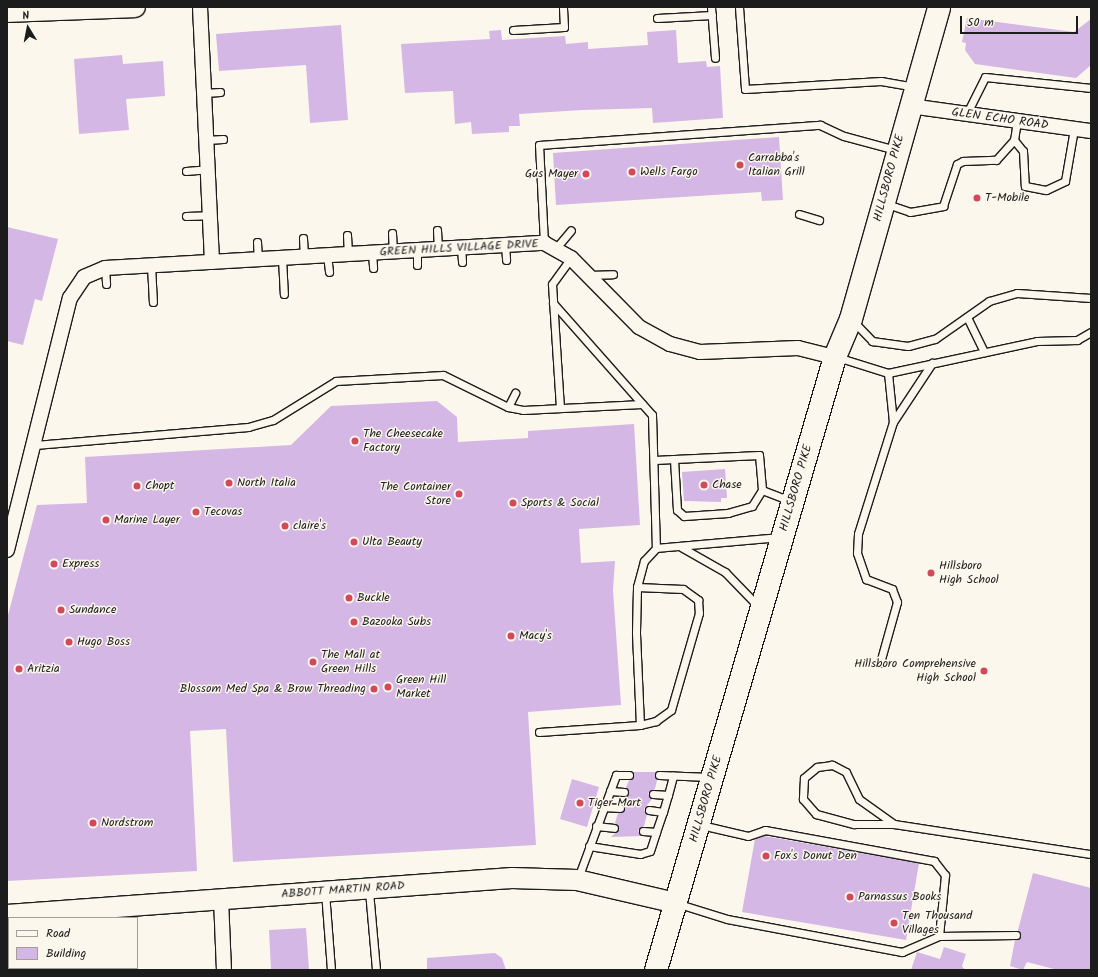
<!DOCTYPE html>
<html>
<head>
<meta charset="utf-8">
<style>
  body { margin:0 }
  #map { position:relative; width:1098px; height:977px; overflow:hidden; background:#fbf7ec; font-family:Kalam,sans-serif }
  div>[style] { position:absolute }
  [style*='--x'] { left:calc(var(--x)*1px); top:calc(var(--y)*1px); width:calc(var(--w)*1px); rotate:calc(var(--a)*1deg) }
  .building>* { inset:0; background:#d4b7e4 }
  .roads { filter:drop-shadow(1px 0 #1c1c1c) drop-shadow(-1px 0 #1c1c1c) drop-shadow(0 1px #1c1c1c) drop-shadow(0 -1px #1c1c1c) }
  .lane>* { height:7px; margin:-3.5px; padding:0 3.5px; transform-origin:3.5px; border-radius:3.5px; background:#fbf7ec }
  .street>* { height:14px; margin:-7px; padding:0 7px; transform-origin:7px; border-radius:7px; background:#fbf7ec }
  .secondary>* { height:20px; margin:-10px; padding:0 10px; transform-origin:10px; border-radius:10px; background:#fbf7ec }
  .primary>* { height:22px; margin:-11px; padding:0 11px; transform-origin:11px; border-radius:11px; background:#fbf7ec }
  .dots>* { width:11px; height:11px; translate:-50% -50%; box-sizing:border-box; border:2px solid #fbf7ec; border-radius:50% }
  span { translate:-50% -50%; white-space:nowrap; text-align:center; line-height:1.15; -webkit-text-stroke:3px #fbf7ec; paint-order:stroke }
  .street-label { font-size:12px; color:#1c1c1c }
  .poi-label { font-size:12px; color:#1c1c1c }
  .left { translate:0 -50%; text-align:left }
  .right { translate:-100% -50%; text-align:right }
  .frame { position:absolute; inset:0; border:8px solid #1c1c1c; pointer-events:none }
  .legend { position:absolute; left:8px; top:917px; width:130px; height:52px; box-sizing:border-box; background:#fbf7ec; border:1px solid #a29f99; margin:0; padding:5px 7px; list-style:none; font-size:12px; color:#1c1c1c }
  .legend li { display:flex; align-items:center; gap:8px; height:20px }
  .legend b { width:20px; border:1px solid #a29f99 }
  .north { position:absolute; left:8px; top:8px; width:40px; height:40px; -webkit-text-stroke:3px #fbf7ec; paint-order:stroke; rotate:350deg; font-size:11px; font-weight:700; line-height:16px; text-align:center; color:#1c1c1c }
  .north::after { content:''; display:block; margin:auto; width:14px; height:18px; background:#1c1c1c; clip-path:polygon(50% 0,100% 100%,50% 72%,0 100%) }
  .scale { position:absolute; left:960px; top:16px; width:118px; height:18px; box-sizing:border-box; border:2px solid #1c1c1c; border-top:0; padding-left:5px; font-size:12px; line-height:14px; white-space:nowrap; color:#1c1c1c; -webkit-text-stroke:3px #fbf7ec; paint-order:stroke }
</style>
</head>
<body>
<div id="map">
  <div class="building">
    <i style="clip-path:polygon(967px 18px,1074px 32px,1091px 19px,1091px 65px,1076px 78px,975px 64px,965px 50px,966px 43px,962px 42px)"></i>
    <i style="clip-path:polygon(341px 25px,348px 120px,310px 123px,306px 65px,219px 71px,216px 34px)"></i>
    <i style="clip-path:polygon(501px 30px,502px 40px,565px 36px,566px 44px,588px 42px,588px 49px,648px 45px,647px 32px,676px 30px,678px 63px,706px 61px,707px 67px,720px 66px,723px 118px,653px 123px,652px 108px,582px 110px,519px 114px,520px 126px,509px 126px,509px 132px,472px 134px,471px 122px,455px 124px,453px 91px,405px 93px,401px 44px,490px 39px,489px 31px)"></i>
    <i style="clip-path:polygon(122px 55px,123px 64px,163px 61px,165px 96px,126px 99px,129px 130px,79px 134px,74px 59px)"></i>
    <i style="clip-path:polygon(779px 137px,783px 200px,762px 201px,761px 192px,556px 205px,553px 153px)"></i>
    <i style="clip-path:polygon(7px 227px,58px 239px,42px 301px,35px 299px,23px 345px,7px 341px)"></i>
    <i style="clip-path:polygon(437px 401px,457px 417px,458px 442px,528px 438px,528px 431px,634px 424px,640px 525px,579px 529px,581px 563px,615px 561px,613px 590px,621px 705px,528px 712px,536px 845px,233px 862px,226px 729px,190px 731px,197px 871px,7px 881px,7px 619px,37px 505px,87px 503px,85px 457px,291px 445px,331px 406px)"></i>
    <i style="clip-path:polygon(725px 469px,727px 498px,721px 498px,721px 502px,684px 501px,682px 472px)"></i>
    <i style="clip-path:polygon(633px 772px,655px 772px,657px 780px,655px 789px,648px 793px,652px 799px,644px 809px,647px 815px,644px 826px,638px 830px,641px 836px,611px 837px,619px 829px,615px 823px,618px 813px,624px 810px,621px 803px,628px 794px,626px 787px)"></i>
    <i style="clip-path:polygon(572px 779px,599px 787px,587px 827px,560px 819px)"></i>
    <i style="clip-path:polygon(764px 836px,919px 863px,906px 940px,742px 912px,755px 839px)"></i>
    <i style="clip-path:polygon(1033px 873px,1091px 888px,1091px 970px,1058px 970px,1027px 962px,1023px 970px,1010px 966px,1015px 940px,1021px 937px,1018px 930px)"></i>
    <i style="clip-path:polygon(306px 928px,309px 970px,271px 970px,269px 930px)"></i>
    <i style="clip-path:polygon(944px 947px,966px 954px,962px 966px,965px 970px,911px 970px,917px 952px,940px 959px)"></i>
    <i style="clip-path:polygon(495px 953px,502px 958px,506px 970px,427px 970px,427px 958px)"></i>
  </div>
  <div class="roads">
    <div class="lane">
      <i style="--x:711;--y:7;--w:51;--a:85.5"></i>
      <i style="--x:739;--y:7;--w:82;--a:85.8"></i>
      <i style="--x:745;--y:89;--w:136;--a:-3.4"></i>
      <i style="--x:881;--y:81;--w:34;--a:10"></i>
      <i style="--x:657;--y:18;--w:55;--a:-3.1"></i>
      <i style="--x:513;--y:30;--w:51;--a:-3.4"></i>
      <i style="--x:564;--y:27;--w:20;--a:-93"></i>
      <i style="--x:204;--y:93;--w:16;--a:-4"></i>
      <i style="--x:966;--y:115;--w:42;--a:-63.4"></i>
      <i style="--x:985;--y:77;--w:107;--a:5.9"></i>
      <i style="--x:206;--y:140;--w:17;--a:-3"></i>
      <i style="--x:1014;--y:140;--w:14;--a:51"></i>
      <i style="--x:1023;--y:151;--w:35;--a:87"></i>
      <i style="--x:1025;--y:186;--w:21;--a:11"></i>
      <i style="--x:1046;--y:190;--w:21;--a:-25"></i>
      <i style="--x:1065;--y:181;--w:53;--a:-80.2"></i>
      <i style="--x:186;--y:171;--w:21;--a:-5"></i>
      <i style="--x:887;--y:204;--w:24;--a:19"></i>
      <i style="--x:910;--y:212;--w:34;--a:-10"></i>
      <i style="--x:943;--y:206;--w:44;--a:-71.6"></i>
      <i style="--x:957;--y:164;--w:7;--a:-27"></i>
      <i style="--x:963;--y:161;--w:33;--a:-2"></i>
      <i style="--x:996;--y:160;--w:27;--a:-48"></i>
      <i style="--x:1014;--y:140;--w:19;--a:-81"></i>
      <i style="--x:799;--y:214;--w:21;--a:17"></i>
      <i style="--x:186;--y:216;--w:24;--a:-2"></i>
      <i style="--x:437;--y:230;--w:18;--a:87"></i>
      <i style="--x:392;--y:233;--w:18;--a:87"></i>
      <i style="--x:347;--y:235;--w:19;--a:87"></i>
      <i style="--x:303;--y:238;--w:19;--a:87"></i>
      <i style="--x:257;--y:242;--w:17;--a:87"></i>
      <i style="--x:544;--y:243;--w:98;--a:-92.9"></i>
      <i style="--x:539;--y:145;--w:282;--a:-4.1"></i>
      <i style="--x:820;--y:125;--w:26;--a:25"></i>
      <i style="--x:844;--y:136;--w:54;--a:15.1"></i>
      <i style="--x:505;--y:244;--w:16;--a:86"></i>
      <i style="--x:461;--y:247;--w:15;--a:86"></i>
      <i style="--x:556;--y:248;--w:23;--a:-50"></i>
      <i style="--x:417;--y:249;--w:16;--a:90"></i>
      <i style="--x:372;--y:252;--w:16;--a:86"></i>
      <i style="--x:327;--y:255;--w:17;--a:83"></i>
      <i style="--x:282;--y:258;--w:36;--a:87"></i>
      <i style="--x:151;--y:265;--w:37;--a:87"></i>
      <i style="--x:105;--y:268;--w:16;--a:86"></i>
      <i style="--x:589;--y:275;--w:24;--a:-2"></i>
      <i style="--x:553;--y:303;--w:149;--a:48.5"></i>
      <i style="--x:652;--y:415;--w:133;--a:88.3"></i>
      <i style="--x:967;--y:317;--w:39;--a:64"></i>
      <i style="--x:853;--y:321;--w:28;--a:46"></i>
      <i style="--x:872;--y:341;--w:36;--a:8"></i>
      <i style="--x:908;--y:346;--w:28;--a:-15"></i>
      <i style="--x:935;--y:339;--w:66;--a:-35.1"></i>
      <i style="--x:989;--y:301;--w:29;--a:-16"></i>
      <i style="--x:1017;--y:293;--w:74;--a:3.9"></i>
      <i style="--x:837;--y:357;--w:53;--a:17.4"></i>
      <i style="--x:888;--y:373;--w:49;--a:84.2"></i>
      <i style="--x:893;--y:422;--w:117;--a:107.4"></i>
      <i style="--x:858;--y:534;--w:19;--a:93"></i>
      <i style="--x:857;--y:553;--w:28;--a:71"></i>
      <i style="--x:866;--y:579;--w:28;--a:21"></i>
      <i style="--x:892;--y:589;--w:14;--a:69"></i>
      <i style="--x:897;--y:602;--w:63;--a:105.6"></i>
      <i style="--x:888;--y:373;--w:152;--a:-12.1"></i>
      <i style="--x:1037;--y:341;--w:40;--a:-1.4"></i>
      <i style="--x:1077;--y:340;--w:16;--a:-30"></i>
      <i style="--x:508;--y:407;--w:15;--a:11"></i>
      <i style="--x:523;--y:410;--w:119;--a:-2.9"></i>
      <i style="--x:560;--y:408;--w:124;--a:-93.7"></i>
      <i style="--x:552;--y:284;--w:32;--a:-54"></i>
      <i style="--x:893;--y:422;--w:71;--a:-56.5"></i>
      <i style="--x:35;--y:445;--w:214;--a:-4.8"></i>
      <i style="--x:248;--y:427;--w:26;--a:-16"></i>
      <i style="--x:273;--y:420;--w:74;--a:-31.8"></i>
      <i style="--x:336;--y:381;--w:107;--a:-3.2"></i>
      <i style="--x:443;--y:375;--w:72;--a:26.2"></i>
      <i style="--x:508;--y:407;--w:16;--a:-63"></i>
      <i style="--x:655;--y:460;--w:19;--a:-3"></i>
      <i style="--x:674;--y:459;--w:85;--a:-2.7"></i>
      <i style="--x:759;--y:455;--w:35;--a:85"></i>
      <i style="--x:762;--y:490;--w:19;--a:122"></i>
      <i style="--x:752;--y:506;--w:25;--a:164"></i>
      <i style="--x:728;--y:513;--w:44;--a:176.1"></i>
      <i style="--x:684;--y:516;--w:9;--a:-139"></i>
      <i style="--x:677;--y:510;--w:51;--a:-93.4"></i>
      <i style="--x:762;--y:490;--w:30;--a:21"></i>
      <i style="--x:681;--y:547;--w:51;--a:29.6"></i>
      <i style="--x:725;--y:572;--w:47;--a:45.9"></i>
      <i style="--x:637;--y:587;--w:46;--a:2.5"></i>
      <i style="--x:683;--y:589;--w:19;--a:36"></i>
      <i style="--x:698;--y:600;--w:13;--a:86"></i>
      <i style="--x:699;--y:613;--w:101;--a:106.1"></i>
      <i style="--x:671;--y:710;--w:19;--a:144"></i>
      <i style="--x:656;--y:721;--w:16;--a:166"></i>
      <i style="--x:539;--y:732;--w:101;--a:-4"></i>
      <i style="--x:640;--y:725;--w:93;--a:-92.5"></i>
      <i style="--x:636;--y:632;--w:45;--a:-88.7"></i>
      <i style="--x:637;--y:587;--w:27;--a:-75"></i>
      <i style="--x:644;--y:561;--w:18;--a:-47"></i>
      <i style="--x:656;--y:548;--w:124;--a:-5.1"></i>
      <i style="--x:659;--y:775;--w:51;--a:2.2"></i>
      <i style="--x:610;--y:791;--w:14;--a:4"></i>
      <i style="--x:653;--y:794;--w:15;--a:4"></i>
      <i style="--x:668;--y:795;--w:20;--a:-75"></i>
      <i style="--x:603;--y:807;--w:17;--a:3"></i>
      <i style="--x:649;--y:810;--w:14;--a:8"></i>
      <i style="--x:663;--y:812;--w:18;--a:-74"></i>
      <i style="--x:894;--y:824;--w:43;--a:-144.5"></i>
      <i style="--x:859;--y:799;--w:30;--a:-116"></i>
      <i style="--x:846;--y:772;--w:16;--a:-153"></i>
      <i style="--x:832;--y:765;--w:15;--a:172"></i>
      <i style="--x:817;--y:767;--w:17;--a:140"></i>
      <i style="--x:804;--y:778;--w:21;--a:93"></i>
      <i style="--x:803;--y:799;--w:20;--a:49"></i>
      <i style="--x:816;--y:814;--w:39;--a:15"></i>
      <i style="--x:854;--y:824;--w:40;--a:0"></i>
      <i style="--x:894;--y:824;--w:199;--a:8.7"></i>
      <i style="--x:701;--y:825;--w:48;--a:13.2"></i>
      <i style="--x:748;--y:836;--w:18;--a:-19"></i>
      <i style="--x:765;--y:830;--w:172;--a:10.4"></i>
      <i style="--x:934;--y:861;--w:18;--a:52"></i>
      <i style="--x:945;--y:875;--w:61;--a:95.6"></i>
      <i style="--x:596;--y:826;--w:18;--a:6"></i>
      <i style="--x:643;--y:831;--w:13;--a:4"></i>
      <i style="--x:656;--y:832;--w:21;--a:-71"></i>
      <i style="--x:589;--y:846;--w:52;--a:8.9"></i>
      <i style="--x:640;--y:854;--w:10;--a:-17"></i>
      <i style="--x:650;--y:851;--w:20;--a:-72"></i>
      <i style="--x:578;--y:878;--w:110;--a:-69.7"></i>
      <i style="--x:616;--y:775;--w:13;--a:0"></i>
      <i style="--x:369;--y:891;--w:79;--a:84.9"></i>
      <i style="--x:325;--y:892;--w:78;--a:85.6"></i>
      <i style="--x:679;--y:904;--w:50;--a:17.4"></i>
      <i style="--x:727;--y:919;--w:178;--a:10.7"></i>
      <i style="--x:902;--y:952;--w:40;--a:-23.4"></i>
      <i style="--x:939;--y:936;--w:77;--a:-0.7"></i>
      <i style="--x:88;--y:968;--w:2;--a:90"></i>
      <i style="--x:122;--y:968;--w:2;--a:90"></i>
    </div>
    <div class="street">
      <i style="--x:200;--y:7;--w:255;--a:87.3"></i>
      <i style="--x:910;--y:106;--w:183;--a:7.9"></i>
      <i style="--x:7;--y:550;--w:260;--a:-76"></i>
      <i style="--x:70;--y:298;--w:25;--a:-56"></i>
      <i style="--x:84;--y:277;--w:23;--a:-23"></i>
      <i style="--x:105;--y:268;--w:440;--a:-3.3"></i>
      <i style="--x:544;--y:243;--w:31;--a:29"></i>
      <i style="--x:571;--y:258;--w:97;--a:45.4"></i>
      <i style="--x:639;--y:327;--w:35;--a:29"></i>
      <i style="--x:670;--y:344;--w:31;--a:15"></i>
      <i style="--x:700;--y:352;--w:98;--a:-2.3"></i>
      <i style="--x:798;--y:348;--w:38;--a:14"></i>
      <i style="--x:221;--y:899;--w:71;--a:87.6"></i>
    </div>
    <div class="secondary">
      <i style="--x:7;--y:12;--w:128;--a:-2.2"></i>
      <i style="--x:7;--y:915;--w:506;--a:-4.19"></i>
      <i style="--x:512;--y:878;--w:65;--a:1.8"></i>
      <i style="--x:577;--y:880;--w:102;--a:13.1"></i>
    </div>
    <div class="primary">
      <i style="--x:656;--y:970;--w:639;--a:-73.72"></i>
      <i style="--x:835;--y:357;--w:41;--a:-67.2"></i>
      <i style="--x:851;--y:319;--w:324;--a:-74.2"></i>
    </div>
  </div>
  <div class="dots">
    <i style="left:740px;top:165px;background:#d1495b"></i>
    <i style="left:632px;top:172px;background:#d1495b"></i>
    <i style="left:586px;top:174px;background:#d1495b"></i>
    <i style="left:977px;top:198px;background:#d1495b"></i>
    <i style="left:355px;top:441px;background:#d1495b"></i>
    <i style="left:229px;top:483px;background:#d1495b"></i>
    <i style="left:704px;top:485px;background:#d1495b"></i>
    <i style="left:137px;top:486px;background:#d1495b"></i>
    <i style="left:459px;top:494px;background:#d1495b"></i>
    <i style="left:513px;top:503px;background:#d1495b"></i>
    <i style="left:196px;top:512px;background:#d1495b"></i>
    <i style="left:106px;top:520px;background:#d1495b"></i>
    <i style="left:285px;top:526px;background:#d1495b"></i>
    <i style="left:354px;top:542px;background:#d1495b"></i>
    <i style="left:54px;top:564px;background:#d1495b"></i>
    <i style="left:931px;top:573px;background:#d1495b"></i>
    <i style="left:349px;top:598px;background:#d1495b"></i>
    <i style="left:61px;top:610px;background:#d1495b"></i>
    <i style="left:354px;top:622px;background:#d1495b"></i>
    <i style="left:511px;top:636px;background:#d1495b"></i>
    <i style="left:69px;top:642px;background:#d1495b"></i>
    <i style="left:313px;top:662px;background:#d1495b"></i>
    <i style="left:19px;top:669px;background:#d1495b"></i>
    <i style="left:984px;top:671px;background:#d1495b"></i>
    <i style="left:388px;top:687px;background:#d1495b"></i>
    <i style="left:374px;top:689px;background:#d1495b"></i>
    <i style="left:580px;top:803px;background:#d1495b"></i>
    <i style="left:93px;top:823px;background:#d1495b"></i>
    <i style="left:766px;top:856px;background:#d1495b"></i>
    <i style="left:850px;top:897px;background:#d1495b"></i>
    <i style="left:894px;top:923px;background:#d1495b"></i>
  </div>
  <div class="street-label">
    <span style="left:1000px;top:119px;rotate:8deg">GLEN ECHO ROAD</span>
    <span style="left:889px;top:178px;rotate:-75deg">HILLSBORO PIKE</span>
    <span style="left:459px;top:248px;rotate:-3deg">GREEN HILLS VILLAGE DRIVE</span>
    <span style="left:796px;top:488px;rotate:-74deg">HILLSBORO PIKE</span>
    <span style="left:706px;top:799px;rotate:-74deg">HILLSBORO PIKE</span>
    <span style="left:343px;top:890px;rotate:-4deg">ABBOTT MARTIN ROAD</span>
  </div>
  <div class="poi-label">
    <span class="left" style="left:748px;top:165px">Carrabba's<br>Italian Grill</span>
    <span class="left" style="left:640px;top:172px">Wells Fargo</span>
    <span class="right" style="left:578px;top:174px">Gus Mayer</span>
    <span class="left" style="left:985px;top:198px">T-Mobile</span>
    <span class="left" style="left:363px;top:441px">The Cheesecake<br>Factory</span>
    <span class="left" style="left:237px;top:483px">North Italia</span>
    <span class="left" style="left:712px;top:485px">Chase</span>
    <span class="left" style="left:145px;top:486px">Chopt</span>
    <span class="right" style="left:451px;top:494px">The Container<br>Store</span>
    <span class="left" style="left:521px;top:503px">Sports &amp; Social</span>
    <span class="left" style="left:204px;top:512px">Tecovas</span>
    <span class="left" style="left:114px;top:520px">Marine Layer</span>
    <span class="left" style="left:293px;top:526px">claire's</span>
    <span class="left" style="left:362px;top:542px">Ulta Beauty</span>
    <span class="left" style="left:62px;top:564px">Express</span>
    <span class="left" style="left:939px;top:573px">Hillsboro<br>High School</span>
    <span class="left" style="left:357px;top:598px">Buckle</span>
    <span class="left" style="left:69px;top:610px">Sundance</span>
    <span class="left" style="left:362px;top:622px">Bazooka Subs</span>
    <span class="left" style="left:519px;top:636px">Macy's</span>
    <span class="left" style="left:77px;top:642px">Hugo Boss</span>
    <span class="left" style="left:321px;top:662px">The Mall at<br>Green Hills</span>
    <span class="right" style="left:976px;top:671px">Hillsboro Comprehensive<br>High School</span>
    <span class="left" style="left:27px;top:669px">Aritzia</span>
    <span class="left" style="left:396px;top:687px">Green Hill<br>Market</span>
    <span class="right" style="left:366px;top:689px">Blossom Med Spa &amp; Brow Threading</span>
    <span class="left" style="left:588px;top:803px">Tiger Mart</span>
    <span class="left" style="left:101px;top:823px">Nordstrom</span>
    <span class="left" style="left:774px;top:856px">Fox's Donut Den</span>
    <span class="left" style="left:858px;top:897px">Parnassus Books</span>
    <span class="left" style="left:902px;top:923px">Ten Thousand<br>Villages</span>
  </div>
  <div class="frame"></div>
  <ul class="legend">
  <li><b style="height:5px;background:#fbf7ec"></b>Road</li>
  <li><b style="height:11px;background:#d4b7e4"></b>Building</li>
  </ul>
  <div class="north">N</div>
  <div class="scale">50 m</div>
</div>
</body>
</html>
